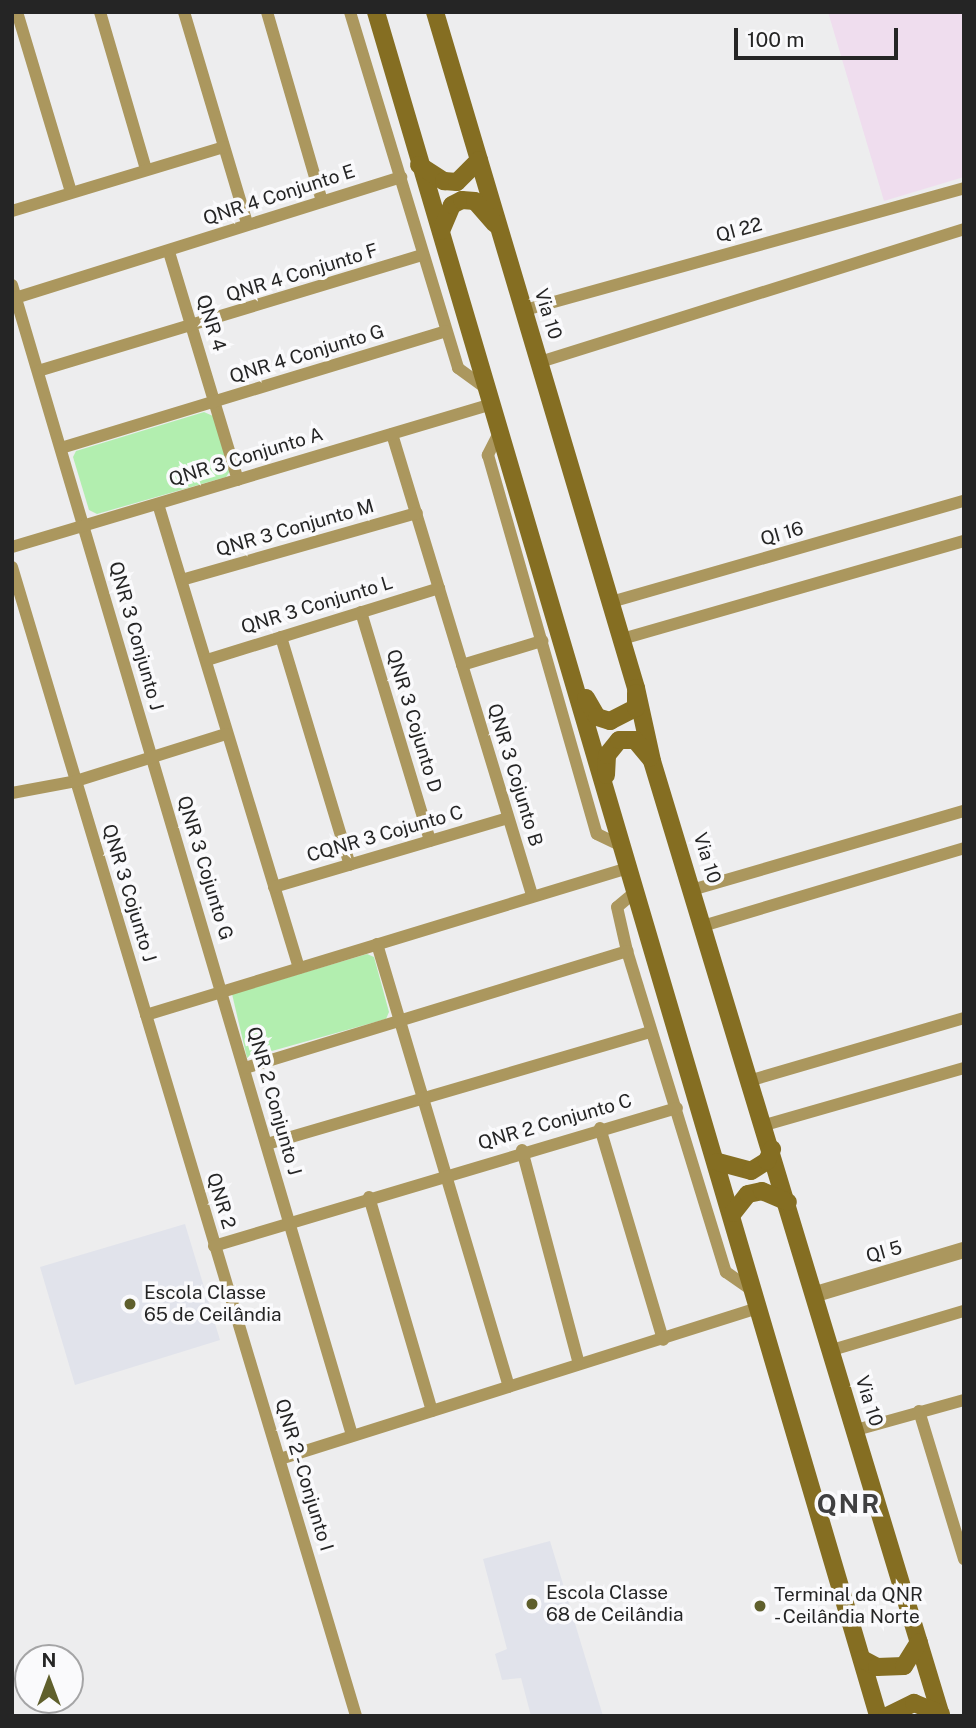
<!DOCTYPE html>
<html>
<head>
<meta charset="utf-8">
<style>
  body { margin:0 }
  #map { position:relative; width:976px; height:1728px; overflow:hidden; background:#ededee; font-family:"Public Sans",sans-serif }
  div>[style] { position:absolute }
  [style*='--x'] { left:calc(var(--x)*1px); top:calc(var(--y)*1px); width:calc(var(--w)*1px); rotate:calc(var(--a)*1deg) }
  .built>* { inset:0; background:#e1e3eb }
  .industrial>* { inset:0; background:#efddee }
  .green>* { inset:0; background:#b2eeaf }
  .minor>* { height:12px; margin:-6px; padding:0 6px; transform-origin:6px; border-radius:6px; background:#ab975e }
  .tertiary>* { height:16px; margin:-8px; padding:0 8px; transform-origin:8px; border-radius:8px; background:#ab975e }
  .secondary>* { height:18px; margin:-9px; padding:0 9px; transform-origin:9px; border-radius:9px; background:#856e22 }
  .dots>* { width:19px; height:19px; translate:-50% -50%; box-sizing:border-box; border:4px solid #fafafc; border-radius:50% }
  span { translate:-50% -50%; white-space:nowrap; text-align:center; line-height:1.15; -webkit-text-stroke:7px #fafafc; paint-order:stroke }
  .street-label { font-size:19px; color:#252525 }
  .poi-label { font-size:19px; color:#252525 }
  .left { translate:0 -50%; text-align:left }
  .district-label { font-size:26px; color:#404041; font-weight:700; letter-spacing:2px }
  .frame { position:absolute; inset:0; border:14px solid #252525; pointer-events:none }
  .north { position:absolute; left:14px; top:1644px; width:70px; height:70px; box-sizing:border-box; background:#fafafc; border:2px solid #a5a5a6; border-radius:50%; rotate:0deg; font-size:19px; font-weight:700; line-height:28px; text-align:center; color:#252525 }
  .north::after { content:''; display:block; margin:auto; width:24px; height:32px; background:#5f5f2c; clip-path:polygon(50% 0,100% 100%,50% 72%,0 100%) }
  .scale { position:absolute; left:734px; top:28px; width:164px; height:32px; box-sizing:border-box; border:4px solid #252525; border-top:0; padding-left:9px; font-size:21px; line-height:24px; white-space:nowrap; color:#252525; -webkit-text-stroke:5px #fafafc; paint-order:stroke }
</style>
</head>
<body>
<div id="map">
  <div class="built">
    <i style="clip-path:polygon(185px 1224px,220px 1340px,75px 1385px,40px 1267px)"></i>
    <i style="clip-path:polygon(550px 1541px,603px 1716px,531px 1716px,521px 1678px,502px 1680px,495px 1654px,507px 1649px,483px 1559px)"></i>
  </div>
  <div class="industrial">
    <i style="clip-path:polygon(828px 12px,964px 12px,964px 177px,884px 201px)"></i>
  </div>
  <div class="green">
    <i style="clip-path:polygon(204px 412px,213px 416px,230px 471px,226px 477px,97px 514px,89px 510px,73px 457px,76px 451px)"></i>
    <i style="clip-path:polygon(367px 954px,374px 957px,389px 1012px,386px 1019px,247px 1058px,232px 994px)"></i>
  </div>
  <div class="minor">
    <i style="--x:17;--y:12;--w:188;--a:73.3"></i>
    <i style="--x:100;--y:12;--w:164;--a:73.7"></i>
    <i style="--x:184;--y:12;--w:221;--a:73.4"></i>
    <i style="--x:267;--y:12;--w:197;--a:73.8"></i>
    <i style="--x:350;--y:12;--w:372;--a:73.1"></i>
    <i style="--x:458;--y:368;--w:34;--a:36"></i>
    <i style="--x:12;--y:211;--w:221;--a:-16.8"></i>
    <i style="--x:169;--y:252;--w:238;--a:73.2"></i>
    <i style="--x:12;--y:285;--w:1199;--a:73.53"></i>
    <i style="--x:12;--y:299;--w:408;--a:-17.4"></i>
    <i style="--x:525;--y:310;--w:456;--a:-15.5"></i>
    <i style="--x:540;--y:362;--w:444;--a:-17.4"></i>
    <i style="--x:38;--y:371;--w:402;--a:-16.8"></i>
    <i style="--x:499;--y:433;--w:25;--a:117"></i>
    <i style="--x:488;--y:455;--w:394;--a:74"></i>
    <i style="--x:597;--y:834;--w:25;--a:26"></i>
    <i style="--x:392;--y:434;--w:483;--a:73.1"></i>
    <i style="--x:61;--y:448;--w:402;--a:-16.9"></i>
    <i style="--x:158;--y:504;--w:485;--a:73.1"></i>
    <i style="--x:12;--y:547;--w:500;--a:-16.6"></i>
    <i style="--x:12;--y:567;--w:1199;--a:73.33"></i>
    <i style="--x:185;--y:579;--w:241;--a:-15.9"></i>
    <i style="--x:611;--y:602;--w:367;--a:-16"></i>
    <i style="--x:361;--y:612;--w:239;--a:73.2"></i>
    <i style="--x:281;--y:637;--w:238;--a:73.2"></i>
    <i style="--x:622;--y:639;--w:356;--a:-16"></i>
    <i style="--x:207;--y:660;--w:243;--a:-17.2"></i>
    <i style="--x:462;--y:665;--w:84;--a:-16.7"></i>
    <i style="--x:12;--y:793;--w:65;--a:-10.6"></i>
    <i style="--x:76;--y:781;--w:157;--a:-17.4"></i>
    <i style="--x:274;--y:887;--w:244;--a:-16.4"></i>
    <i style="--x:695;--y:889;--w:280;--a:-16.2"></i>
    <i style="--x:635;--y:892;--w:23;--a:140"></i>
    <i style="--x:617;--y:907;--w:45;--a:77.2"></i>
    <i style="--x:627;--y:951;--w:336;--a:72.9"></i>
    <i style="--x:726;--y:1272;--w:32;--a:35"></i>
    <i style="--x:706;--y:925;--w:269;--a:-16.6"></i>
    <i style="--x:377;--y:944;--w:462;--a:73.4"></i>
    <i style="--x:146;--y:1015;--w:504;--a:-16.96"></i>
    <i style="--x:245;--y:1068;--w:400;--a:-17"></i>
    <i style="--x:752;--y:1080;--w:221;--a:-16.3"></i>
    <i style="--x:765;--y:1125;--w:207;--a:-16"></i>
    <i style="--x:600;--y:1128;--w:221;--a:73.4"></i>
    <i style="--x:267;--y:1144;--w:400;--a:-16.3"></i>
    <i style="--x:522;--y:1150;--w:221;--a:75.1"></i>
    <i style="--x:369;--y:1197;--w:223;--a:73.6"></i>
    <i style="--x:214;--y:1246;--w:483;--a:-16.6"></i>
    <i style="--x:832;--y:1350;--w:138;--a:-16.5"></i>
    <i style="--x:919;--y:1411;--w:155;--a:73.1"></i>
    <i style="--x:856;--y:1430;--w:112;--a:-15.5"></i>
    <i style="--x:280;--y:1459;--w:501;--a:-17.53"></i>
  </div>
  <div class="tertiary">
    <i style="--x:816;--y:1294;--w:154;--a:-16.6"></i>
  </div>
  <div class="secondary">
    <i style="--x:376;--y:12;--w:1776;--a:73.58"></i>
    <i style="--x:435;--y:12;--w:705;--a:73.44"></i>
    <i style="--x:636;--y:688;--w:75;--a:77.6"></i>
    <i style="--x:652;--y:761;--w:998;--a:73.16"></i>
    <i style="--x:419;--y:165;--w:30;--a:33"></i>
    <i style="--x:444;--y:181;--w:13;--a:4"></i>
    <i style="--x:457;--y:182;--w:31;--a:-45"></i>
    <i style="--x:441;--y:231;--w:28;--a:-67"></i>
    <i style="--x:452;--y:205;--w:11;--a:-27"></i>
    <i style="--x:462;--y:200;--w:13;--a:4"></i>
    <i style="--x:475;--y:201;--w:30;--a:49"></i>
    <i style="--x:586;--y:698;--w:22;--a:60"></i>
    <i style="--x:597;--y:717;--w:14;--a:17"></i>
    <i style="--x:610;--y:721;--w:29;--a:-27"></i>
    <i style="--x:636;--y:708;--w:15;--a:-90"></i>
    <i style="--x:606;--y:775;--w:20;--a:-87"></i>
    <i style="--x:607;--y:755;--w:19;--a:-51"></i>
    <i style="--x:619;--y:740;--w:16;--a:0"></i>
    <i style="--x:635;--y:740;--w:23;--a:50"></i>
    <i style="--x:718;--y:1162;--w:34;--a:15"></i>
    <i style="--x:751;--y:1171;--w:19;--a:-32"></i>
    <i style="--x:767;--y:1161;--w:13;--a:-67"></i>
    <i style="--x:733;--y:1213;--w:24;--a:-52"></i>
    <i style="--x:748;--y:1194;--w:14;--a:-12"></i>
    <i style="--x:762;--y:1191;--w:28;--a:23"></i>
    <i style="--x:862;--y:1659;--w:17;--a:28"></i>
    <i style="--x:877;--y:1667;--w:27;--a:-2"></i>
    <i style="--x:904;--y:1666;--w:28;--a:-58"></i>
    <i style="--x:887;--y:1716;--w:30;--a:-26"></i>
    <i style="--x:914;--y:1703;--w:29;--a:22"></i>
  </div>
  <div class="dots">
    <i style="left:130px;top:1304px;background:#5f5f2c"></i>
    <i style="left:532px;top:1604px;background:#5f5f2c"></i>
    <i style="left:760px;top:1606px;background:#5f5f2c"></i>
  </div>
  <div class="street-label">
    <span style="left:279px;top:195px;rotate:-18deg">QNR 4 Conjunto E</span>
    <span style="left:739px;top:230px;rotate:-15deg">QI 22</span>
    <span style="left:302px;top:273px;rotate:-17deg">QNR 4 Conjunto F</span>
    <span style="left:548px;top:314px;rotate:73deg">Via 10</span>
    <span style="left:211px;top:323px;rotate:72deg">QNR 4</span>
    <span style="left:307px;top:354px;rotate:-17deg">QNR 4 Conjunto G</span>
    <span style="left:246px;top:457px;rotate:-17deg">QNR 3 Conjunto A</span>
    <span style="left:295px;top:528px;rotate:-16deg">QNR 3 Conjunto M</span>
    <span style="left:782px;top:534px;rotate:-16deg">QI 16</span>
    <span style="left:317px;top:605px;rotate:-17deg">QNR 3 Conjunto L</span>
    <span style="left:136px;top:636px;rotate:74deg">QNR 3 Conjunto J</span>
    <span style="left:414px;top:721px;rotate:73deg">QNR 3 Cojunto D</span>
    <span style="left:515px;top:775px;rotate:73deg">QNR 3 Cojunto B</span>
    <span style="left:385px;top:834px;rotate:-16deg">CQNR 3 Cojunto C</span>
    <span style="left:707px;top:858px;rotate:73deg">Via 10</span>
    <span style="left:205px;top:868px;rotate:73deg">QNR 3 Cojunto G</span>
    <span style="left:129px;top:893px;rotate:73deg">QNR 3 Cojunto J</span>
    <span style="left:274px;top:1101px;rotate:74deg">QNR 2 Conjunto J</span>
    <span style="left:555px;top:1122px;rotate:-16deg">QNR 2 Conjunto C</span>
    <span style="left:221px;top:1201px;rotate:73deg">QNR 2</span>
    <span style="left:884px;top:1252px;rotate:-16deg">QI 5</span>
    <span style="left:869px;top:1401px;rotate:73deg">Via 10</span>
    <span style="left:304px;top:1475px;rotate:73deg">QNR 2 - Conjunto I</span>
  </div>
  <div class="poi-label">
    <span class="left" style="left:144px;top:1304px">Escola Classe<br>65 de Ceilândia</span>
    <span class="left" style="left:546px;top:1604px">Escola Classe<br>68 de Ceilândia</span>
    <span class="left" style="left:774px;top:1606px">Terminal da QNR<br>- Ceilândia Norte</span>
  </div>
  <div class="district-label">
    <span style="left:849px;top:1504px">QNR</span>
  </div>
  <div class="frame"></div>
  <div class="north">N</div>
  <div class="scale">100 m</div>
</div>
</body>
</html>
